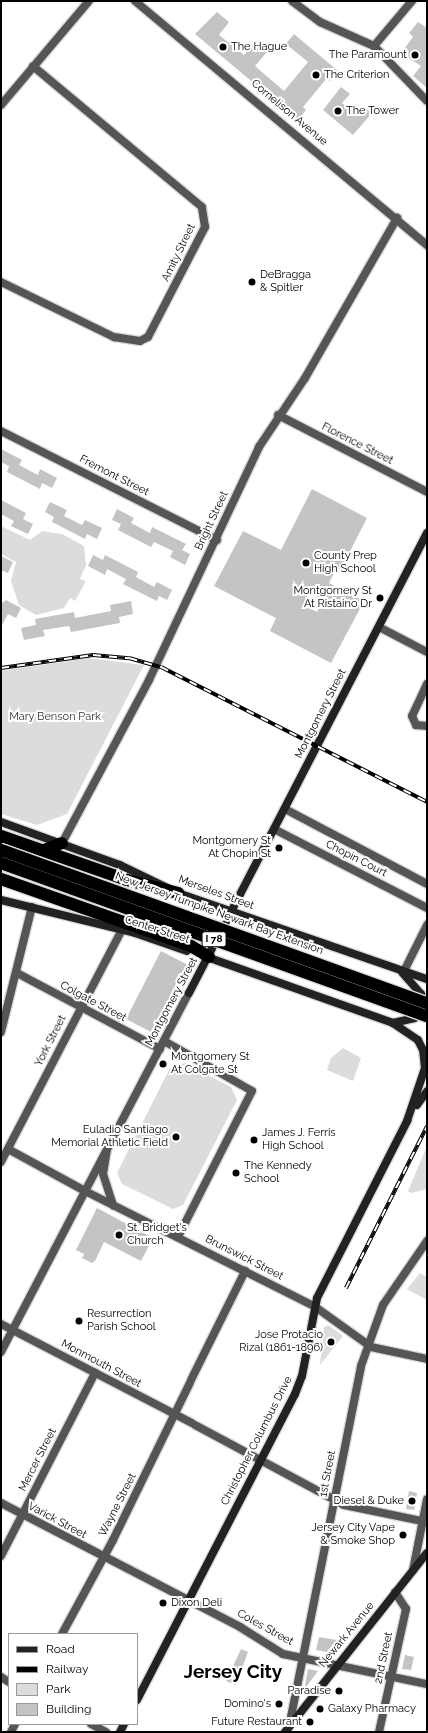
<!DOCTYPE html>
<html>
<head>
<meta charset="utf-8">
<style>
  body { margin:0 }
  #map { position:relative; width:428px; height:1733px; overflow:hidden; background:#fff; font-family:Raleway,sans-serif }
  div>[style] { position:absolute }
  [style*='--x'] { left:calc(var(--x)*1px); top:calc(var(--y)*1px); width:calc(var(--w)*1px); rotate:calc(var(--a)*1deg) }
  .green>* { inset:0; background:#dcdcdc }
  .building>* { inset:0; background:#c4c4c4 }
  .roads { filter:drop-shadow(1px 0 #dbdbdb) drop-shadow(-1px 0 #dbdbdb) drop-shadow(0 1px #dbdbdb) drop-shadow(0 -1px #dbdbdb) }
  .minor>* { height:8px; margin:-4px; padding:0 4px; transform-origin:4px; border-radius:4px; background:#555 }
  .tertiary>* { height:8px; margin:-4px; padding:0 4px; transform-origin:4px; border-radius:4px; background:#555 }
  .secondary>* { height:8px; margin:-4px; padding:0 4px; transform-origin:4px; border-radius:4px; background:#222 }
  .motorway>* { height:12px; margin:-6px; padding:0 6px; transform-origin:6px; border-radius:6px; background:#000 }
  .rail>* { height:4px; margin-top:-2px; transform-origin:0; background:repeating-linear-gradient(90deg,#fff 0 8px,#000 0 16px); box-sizing:border-box; border-block:1px solid #000 }
  .bridges { filter:drop-shadow(1px 0 #dbdbdb) drop-shadow(-1px 0 #dbdbdb) drop-shadow(0 1px #dbdbdb) drop-shadow(0 -1px #dbdbdb) }
  .motorway-bridge>* { height:12px; margin:-6px; padding:0 6px; transform-origin:6px; border-radius:6px; background:#000 }
  .dots>* { width:11px; height:11px; translate:-50% -50%; box-sizing:border-box; border:2px solid #fff; border-radius:50% }
  span { translate:-50% -50%; white-space:nowrap; text-align:center; line-height:1.15; -webkit-text-stroke:4px #fff; paint-order:stroke }
  .shield-label span { padding:1px 3px; background:#fff; border:1px solid; border-radius:3px; -webkit-text-stroke-width:0 }
  .shield-label { font-size:10px; color:#000; font-weight:700 }
  .poi-label { font-size:11px; color:#000 }
  .left { translate:0 -50%; text-align:left }
  .right { translate:-100% -50%; text-align:right }
  .street-label { font-size:11px; color:#000 }
  .park-label { font-size:11px; color:#333 }
  .town-label { font-size:19px; color:#000; font-weight:700 }
  .frame { position:absolute; inset:0; border:2px solid #000; pointer-events:none }
  .legend { position:absolute; left:8px; top:1633px; width:130px; height:92px; box-sizing:border-box; background:#fff; border:1px solid #999; margin:0; padding:5px 7px; list-style:none; font-size:12px; color:#000 }
  .legend li { display:flex; align-items:center; gap:8px; height:20px }
  .legend b { width:20px; border:1px solid #999 }
</style>
</head>
<body>
<div id="map">
  <div class="green">
    <i style="clip-path:polygon(1px 526px,30px 540px,42px 531px,62px 534px,84px 546px,86px 565px,80px 579px,86px 581px,75px 601px,70px 598px,64px 608px,36px 615px,19px 605px,11px 581px,16px 562px,1px 554px)"></i>
    <i style="clip-path:polygon(88px 658px,144px 665px,67px 814px,37px 825px,1px 814px,1px 671px)"></i>
    <i style="clip-path:polygon(343px 1048px,361px 1058px,353px 1081px,327px 1070px,331px 1058px)"></i>
    <i style="clip-path:polygon(185px 1063px,231px 1087px,237px 1100px,183px 1205px,173px 1209px,122px 1184px,117px 1173px,170px 1068px)"></i>
    <i style="clip-path:polygon(427px 1146px,427px 1189px,411px 1193px,408px 1191px)"></i>
    <i style="clip-path:polygon(420px 1273px,427px 1277px,427px 1300px,407px 1289px)"></i>
    <i style="clip-path:polygon(328px 1325px,343px 1336px,320px 1365px,324px 1327px)"></i>
  </div>
  <div class="building">
    <i style="clip-path:polygon(217px 12px,229px 22px,219px 35px,244px 55px,255px 42px,267px 52px,255px 66px,284px 91px,308px 62px,286px 44px,294px 34px,338px 71px,330px 81px,327px 78px,303px 107px,306px 110px,298px 120px,195px 34px)"></i>
    <i style="clip-path:polygon(418px 22px,427px 28px,427px 88px,413px 76px,421px 66px,401px 53px,413px 37px,409px 33px)"></i>
    <i style="clip-path:polygon(341px 87px,350px 94px,342px 103px,356px 115px,363px 106px,372px 113px,353px 135px,323px 110px)"></i>
    <i style="clip-path:polygon(1px 449px,22px 460px,19px 465px,38px 475px,40px 469px,57px 478px,52px 488px,42px 483px,40px 489px,7px 472px,9px 466px,1px 462px)"></i>
    <i style="clip-path:polygon(evenodd,312px 489px,367px 518px,339px 573px,335px 571px,329px 583px,364px 601px,331px 663px,270px 631px,276px 618px,214px 586px,243px 531px,281px 550px,312px 489px,311px 593px,323px 600px,317px 612px,304px 606px,311px 593px)"></i>
    <i style="clip-path:polygon(1px 500px,26px 513px,23px 519px,33px 524px,28px 534px,11px 526px,14px 521px,1px 514px)"></i>
    <i style="clip-path:polygon(50px 502px,67px 510px,64px 516px,82px 525px,85px 520px,102px 528px,97px 539px,87px 534px,85px 539px,52px 522px,54px 517px,45px 512px)"></i>
    <i style="clip-path:polygon(117px 509px,134px 518px,131px 523px,150px 533px,152px 527px,186px 544px,182px 550px,190px 554px,185px 565px,170px 557px,173px 551px,154px 542px,151px 547px,118px 530px,121px 524px,112px 520px)"></i>
    <i style="clip-path:polygon(93px 555px,103px 560px,105px 555px,138px 572px,136px 577px,154px 587px,157px 582px,172px 590px,167px 600px,159px 596px,157px 601px,123px 584px,126px 579px,107px 569px,105px 575px,88px 566px)"></i>
    <i style="clip-path:polygon(1px 556px,13px 562px,8px 573px,1px 570px)"></i>
    <i style="clip-path:polygon(6px 600px,21px 608px,16px 618px,8px 614px,1px 627px,1px 604px)"></i>
    <i style="clip-path:polygon(131px 601px,133px 614px,119px 617px,120px 623px,71px 632px,69px 626px,43px 630px,45px 636px,24px 640px,21px 628px,36px 625px,35px 619px,74px 612px,75px 618px,111px 611px,110px 605px)"></i>
    <i style="clip-path:polygon(161px 951px,188px 965px,153px 1033px,126px 1019px)"></i>
    <i style="clip-path:polygon(97px 1208px,153px 1238px,141px 1261px,104px 1242px,95px 1261px,92px 1263px,82px 1258px,84px 1254px,76px 1250px)"></i>
    <i style="clip-path:polygon(409px 1491px,417px 1493px,414px 1510px,406px 1509px)"></i>
    <i style="clip-path:polygon(319px 1637px,342px 1641px,332px 1653px,316px 1650px)"></i>
    <i style="clip-path:polygon(241px 1649px,248px 1652px,236px 1685px,226px 1681px)"></i>
    <i style="clip-path:polygon(405px 1655px,414px 1657px,411px 1670px,402px 1669px)"></i>
    <i style="clip-path:polygon(308px 1669px,318px 1671px,304px 1690px)"></i>
  </div>
  <div class="roads">
    <div class="minor">
      <i style="--x:135;--y:1;--w:381;--a:39.9"></i>
      <i style="--x:292;--y:1;--w:35;--a:37"></i>
      <i style="--x:320;--y:22;--w:59;--a:24"></i>
      <i style="--x:374;--y:46;--w:59;--a:-49.8"></i>
      <i style="--x:374;--y:46;--w:76;--a:46.1"></i>
      <i style="--x:1;--y:105;--w:136;--a:-49.8"></i>
      <i style="--x:1;--y:282;--w:126;--a:26"></i>
      <i style="--x:114;--y:337;--w:26;--a:9"></i>
      <i style="--x:140;--y:341;--w:9;--a:-27"></i>
      <i style="--x:148;--y:337;--w:124;--a:-62.6"></i>
      <i style="--x:205;--y:227;--w:20;--a:-99"></i>
      <i style="--x:202;--y:207;--w:220;--a:-140.2"></i>
      <i style="--x:278;--y:415;--w:168;--a:27.3"></i>
      <i style="--x:1;--y:431;--w:242;--a:26.8"></i>
      <i style="--x:379;--y:627;--w:54;--a:27.5"></i>
      <i style="--x:427;--y:684;--w:35;--a:115"></i>
      <i style="--x:412;--y:716;--w:10;--a:66"></i>
      <i style="--x:416;--y:725;--w:11;--a:5"></i>
      <i style="--x:285;--y:809;--w:161;--a:27.8"></i>
      <i style="--x:274;--y:829;--w:172;--a:27.3"></i>
      <i style="--x:62;--y:843;--w:185;--a:-61.9"></i>
      <i style="--x:149;--y:680;--w:258;--a:-64.7"></i>
      <i style="--x:259;--y:447;--w:83;--a:-56.3"></i>
      <i style="--x:305;--y:378;--w:185;--a:-60.1"></i>
      <i style="--x:17;--y:973;--w:162;--a:28"></i>
      <i style="--x:403;--y:973;--w:54;--a:-63.4"></i>
      <i style="--x:1;--y:1032;--w:129;--a:-76.1"></i>
      <i style="--x:164;--y:1041;--w:101;--a:29.6"></i>
      <i style="--x:252;--y:1091;--w:164;--a:116.9"></i>
      <i style="--x:8;--y:1149;--w:88;--a:28.6"></i>
      <i style="--x:1;--y:1162;--w:262;--a:-62.5"></i>
      <i style="--x:1;--y:1324;--w:215;--a:27.4"></i>
      <i style="--x:1;--y:1352;--w:405;--a:-62.4"></i>
      <i style="--x:191;--y:1380;--w:122;--a:-63.6"></i>
      <i style="--x:195;--y:1425;--w:169;--a:28.2"></i>
      <i style="--x:344;--y:1505;--w:85;--a:11.6"></i>
      <i style="--x:1;--y:1503;--w:269;--a:27.4"></i>
      <i style="--x:240;--y:1627;--w:51;--a:32.1"></i>
      <i style="--x:283;--y:1654;--w:147;--a:11.8"></i>
      <i style="--x:1;--y:1556;--w:206;--a:-62.8"></i>
      <i style="--x:413;--y:1570;--w:72;--a:-78.8"></i>
      <i style="--x:62;--y:1634;--w:107;--a:-61.5"></i>
      <i style="--x:113;--y:1540;--w:175;--a:-63.9"></i>
      <i style="--x:289;--y:1727;--w:368;--a:-78.7"></i>
      <i style="--x:361;--y:1366;--w:65;--a:-70.2"></i>
      <i style="--x:383;--y:1305;--w:78;--a:-55.5"></i>
      <i style="--x:11;--y:1732;--w:9;--a:-63"></i>
      <i style="--x:379;--y:1732;--w:126;--a:-77.6"></i>
      <i style="--x:406;--y:1609;--w:20;--a:-123"></i>
    </div>
    <div class="tertiary">
      <i style="--x:107;--y:1149;--w:25;--a:99"></i>
      <i style="--x:103;--y:1174;--w:33;--a:72"></i>
      <i style="--x:85;--y:1191;--w:256;--a:26.7"></i>
      <i style="--x:314;--y:1306;--w:70;--a:35.7"></i>
      <i style="--x:371;--y:1347;--w:57;--a:12.1"></i>
      <i style="--x:1;--y:1677;--w:9;--a:32"></i>
      <i style="--x:91;--y:1724;--w:17;--a:28"></i>
    </div>
    <div class="secondary">
      <i style="--x:1;--y:822;--w:127;--a:19.9"></i>
      <i style="--x:120;--y:865;--w:64;--a:25.8"></i>
      <i style="--x:178;--y:893;--w:263;--a:19.1"></i>
      <i style="--x:1;--y:900;--w:138;--a:13.8"></i>
      <i style="--x:135;--y:933;--w:55;--a:19.1"></i>
      <i style="--x:189;--y:993;--w:518;--a:-62.64"></i>
      <i style="--x:393;--y:1023;--w:22;--a:-13"></i>
      <i style="--x:414;--y:1018;--w:16;--a:-55"></i>
      <i style="--x:423;--y:1005;--w:11;--a:-100"></i>
      <i style="--x:421;--y:994;--w:28;--a:-131"></i>
      <i style="--x:417;--y:1105;--w:17;--a:-54"></i>
      <i style="--x:137;--y:1700;--w:344;--a:-62.7"></i>
      <i style="--x:295;--y:1394;--w:19;--a:-69"></i>
      <i style="--x:302;--y:1376;--w:79;--a:-79.1"></i>
      <i style="--x:317;--y:1298;--w:199;--a:-63"></i>
      <i style="--x:407;--y:1121;--w:56;--a:-71.2"></i>
      <i style="--x:425;--y:1068;--w:18;--a:-96"></i>
      <i style="--x:423;--y:1050;--w:11;--a:-117"></i>
      <i style="--x:418;--y:1040;--w:30;--a:-146"></i>
      <i style="--x:393;--y:1023;--w:201;--a:-160.5"></i>
      <i style="--x:120;--y:1732;--w:9;--a:-63"></i>
      <i style="--x:285;--y:1732;--w:228;--a:-51.6"></i>
    </div>
    <div class="motorway">
      <i style="--x:1;--y:836;--w:133;--a:19.2"></i>
      <i style="--x:127;--y:880;--w:53;--a:14.3"></i>
      <i style="--x:44;--y:850;--w:19;--a:-21"></i>
      <i style="--x:1;--y:879;--w:201;--a:19.4"></i>
      <i style="--x:191;--y:946;--w:21;--a:31"></i>
    </div>
  </div>
  <div class="rail">
    <i style="--x:1;--y:668;--w:93;--a:-8"></i>
    <i style="--x:93;--y:655;--w:36;--a:5"></i>
    <i style="--x:129;--y:658;--w:33;--a:16"></i>
    <i style="--x:161;--y:667;--w:298;--a:26.9"></i>
    <i style="--x:346;--y:1288;--w:181;--a:-63.4"></i>
  </div>
  <div class="bridges">
    <div class="motorway-bridge">
      <i style="--x:1;--y:850;--w:453;--a:19.8"></i>
      <i style="--x:1;--y:863;--w:453;--a:19.8"></i>
    </div>
  </div>
  <div class="dots">
    <i style="left:223px;top:47px;background:#000"></i>
    <i style="left:415px;top:55px;background:#000"></i>
    <i style="left:316px;top:75px;background:#000"></i>
    <i style="left:338px;top:111px;background:#000"></i>
    <i style="left:252px;top:282px;background:#000"></i>
    <i style="left:306px;top:563px;background:#000"></i>
    <i style="left:380px;top:598px;background:#000"></i>
    <i style="left:279px;top:848px;background:#000"></i>
    <i style="left:163px;top:1064px;background:#000"></i>
    <i style="left:176px;top:1137px;background:#000"></i>
    <i style="left:254px;top:1140px;background:#000"></i>
    <i style="left:236px;top:1173px;background:#000"></i>
    <i style="left:119px;top:1235px;background:#000"></i>
    <i style="left:79px;top:1321px;background:#000"></i>
    <i style="left:331px;top:1342px;background:#000"></i>
    <i style="left:412px;top:1501px;background:#000"></i>
    <i style="left:403px;top:1535px;background:#000"></i>
    <i style="left:163px;top:1603px;background:#000"></i>
    <i style="left:339px;top:1691px;background:#000"></i>
    <i style="left:279px;top:1704px;background:#000"></i>
    <i style="left:320px;top:1709px;background:#000"></i>
    <i style="left:310px;top:1722px;background:#000"></i>
  </div>
  <div class="shield-label">
    <span style="left:214px;top:939px">I 78</span>
  </div>
  <div class="poi-label">
    <span class="left" style="left:231px;top:47px">The Hague</span>
    <span class="right" style="left:407px;top:55px">The Paramount</span>
    <span class="left" style="left:324px;top:75px">The Criterion</span>
    <span class="left" style="left:346px;top:111px">The Tower</span>
    <span class="left" style="left:260px;top:282px">DeBragga<br>&amp; Spitler</span>
    <span class="left" style="left:314px;top:563px">County Prep<br>High School</span>
    <span class="right" style="left:372px;top:598px">Montgomery St<br>At Ristaino Dr</span>
    <span class="right" style="left:271px;top:848px">Montgomery St<br>At Chopin St</span>
    <span class="left" style="left:171px;top:1064px">Montgomery St<br>At Colgate St</span>
    <span class="right" style="left:168px;top:1137px">Euladio Santiago<br>Memorial Athletic Field</span>
    <span class="left" style="left:262px;top:1140px">James J. Ferris<br>High School</span>
    <span class="left" style="left:244px;top:1173px">The Kennedy<br>School</span>
    <span class="left" style="left:127px;top:1235px">St. Bridget's<br>Church</span>
    <span class="left" style="left:87px;top:1321px">Resurrection<br>Parish School</span>
    <span class="right" style="left:323px;top:1342px">Jose Protacio<br>Rizal (1861-1896)</span>
    <span class="right" style="left:404px;top:1501px">Diesel &amp; Duke</span>
    <span class="right" style="left:395px;top:1535px">Jersey City Vape<br>&amp; Smoke Shop</span>
    <span class="left" style="left:171px;top:1603px">Dixon Deli</span>
    <span class="right" style="left:331px;top:1691px">Paradise</span>
    <span class="right" style="left:271px;top:1704px">Domino's</span>
    <span class="left" style="left:328px;top:1709px">Galaxy Pharmacy</span>
    <span class="right" style="left:302px;top:1722px">Future Restaurant</span>
  </div>
  <div class="street-label">
    <span style="left:289px;top:113px;rotate:40deg">Cornelison Avenue</span>
    <span style="left:179px;top:253px;rotate:-64deg">Amity Street</span>
    <span style="left:357px;top:444px;rotate:27deg">Florence Street</span>
    <span style="left:114px;top:476px;rotate:27deg">Fremont Street</span>
    <span style="left:212px;top:521px;rotate:-65deg">Bright Street</span>
    <span style="left:321px;top:714px;rotate:-63deg">Montgomery Street</span>
    <span style="left:356px;top:859px;rotate:27deg">Chopin Court</span>
    <span style="left:216px;top:893px;rotate:20deg">Merseles Street</span>
    <span style="left:219px;top:914px;rotate:20deg">New Jersey Turnpike Newark Bay Extension</span>
    <span style="left:157px;top:930px;rotate:18deg">Center Street</span>
    <span style="left:93px;top:1002px;rotate:28deg">Colgate Street</span>
    <span style="left:172px;top:1002px;rotate:-62deg">Montgomery Street</span>
    <span style="left:51px;top:1041px;rotate:-63deg">York Street</span>
    <span style="left:244px;top:1258px;rotate:27deg">Brunswick Street</span>
    <span style="left:101px;top:1364px;rotate:28deg">Monmouth Street</span>
    <span style="left:257px;top:1441px;rotate:-63deg">Christopher Columbus Drive</span>
    <span style="left:38px;top:1460px;rotate:-63deg">Mercer Street</span>
    <span style="left:328px;top:1474px;rotate:-79deg">1st Street</span>
    <span style="left:118px;top:1505px;rotate:-63deg">Wayne Street</span>
    <span style="left:57px;top:1521px;rotate:28deg">Varick Street</span>
    <span style="left:265px;top:1628px;rotate:29deg">Coles Street</span>
    <span style="left:347px;top:1635px;rotate:-51deg">Newark Avenue</span>
    <span style="left:384px;top:1658px;rotate:-78deg">2nd Street</span>
  </div>
  <div class="park-label">
    <span style="left:55px;top:717px">Mary Benson Park</span>
  </div>
  <div class="town-label">
    <span style="left:233px;top:1672px">Jersey City</span>
  </div>
  <div class="frame"></div>
  <ul class="legend">
  <li><b style="height:5px;background:#222"></b>Road</li>
  <li><b style="height:5px;background:#000"></b>Railway</li>
  <li><b style="height:11px;background:#dcdcdc"></b>Park</li>
  <li><b style="height:11px;background:#c4c4c4"></b>Building</li>
  </ul>
</div>
</body>
</html>
